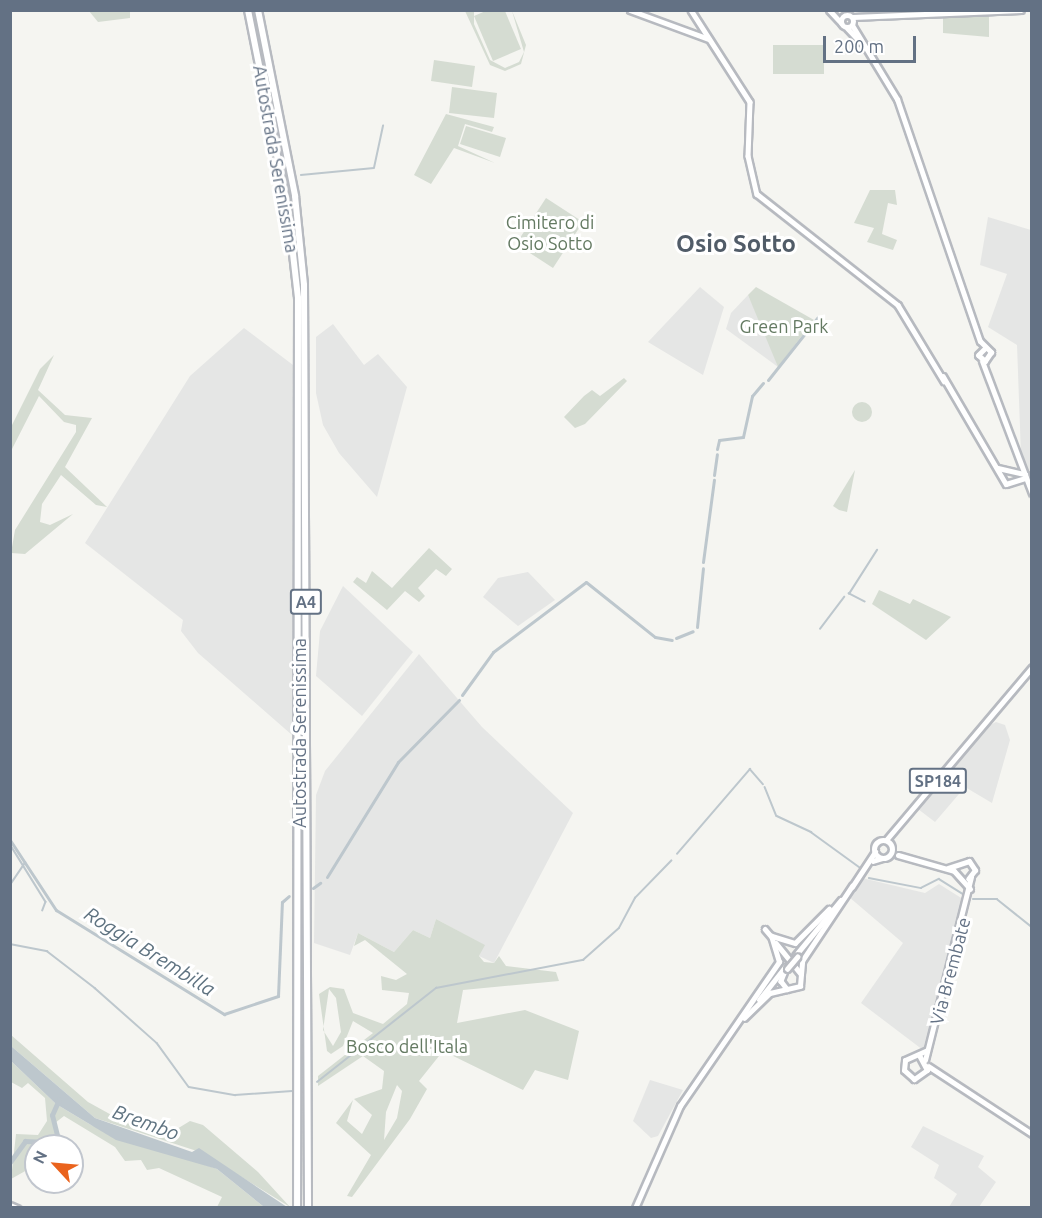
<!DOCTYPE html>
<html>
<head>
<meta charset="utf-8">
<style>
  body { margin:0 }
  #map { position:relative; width:1042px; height:1218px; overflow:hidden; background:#f5f5f1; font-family:Ubuntu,sans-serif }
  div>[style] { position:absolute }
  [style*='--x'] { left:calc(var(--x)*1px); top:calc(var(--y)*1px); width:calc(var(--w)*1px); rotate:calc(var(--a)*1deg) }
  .built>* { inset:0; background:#e5e6e5 }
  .green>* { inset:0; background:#d5dcd2 }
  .round { border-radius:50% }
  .water>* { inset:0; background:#bdc7cd }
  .stream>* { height:1.5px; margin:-0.75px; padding:0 0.75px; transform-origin:0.75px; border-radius:0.75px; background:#bdc7cd }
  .canal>* { height:3px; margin:-1.5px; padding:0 1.5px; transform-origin:1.5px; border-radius:1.5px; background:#bdc7cd }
  .river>* { height:5px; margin:-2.5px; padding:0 2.5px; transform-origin:2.5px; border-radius:2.5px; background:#bdc7cd }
  .roads { filter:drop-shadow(2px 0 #b7bac0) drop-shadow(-2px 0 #b7bac0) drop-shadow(0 2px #b7bac0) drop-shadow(0 -2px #b7bac0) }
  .secondary>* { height:4.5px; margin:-2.25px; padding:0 2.25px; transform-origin:2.25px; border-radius:2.25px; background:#fff }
  .primary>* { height:5px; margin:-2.5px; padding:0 2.5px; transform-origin:2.5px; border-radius:2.5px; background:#fff }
  .primary>.ring { margin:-2.5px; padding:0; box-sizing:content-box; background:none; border:5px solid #fff; border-radius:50% }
  .highway>* { height:6px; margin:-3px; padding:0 3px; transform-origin:3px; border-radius:3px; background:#fff }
  .bridges { filter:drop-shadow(2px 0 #b7bac0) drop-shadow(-2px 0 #b7bac0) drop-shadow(0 2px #b7bac0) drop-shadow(0 -2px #b7bac0) }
  .secondary-bridge>* { height:4.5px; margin:-2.25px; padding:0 2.25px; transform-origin:2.25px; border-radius:2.25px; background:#fff }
  span { translate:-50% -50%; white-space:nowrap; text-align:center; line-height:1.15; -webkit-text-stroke:6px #fff; paint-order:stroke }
  .shield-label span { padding:2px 4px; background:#fff; border:2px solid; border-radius:4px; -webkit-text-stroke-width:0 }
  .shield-label { font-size:16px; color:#637184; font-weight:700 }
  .street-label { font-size:18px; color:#637184 }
  .park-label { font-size:18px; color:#647a62 }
  .water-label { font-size:20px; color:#5f7381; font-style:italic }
  .district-label { font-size:24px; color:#515c68; font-weight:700 }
  .frame { position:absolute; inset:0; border:12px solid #637184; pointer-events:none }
  .north { position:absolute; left:24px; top:1134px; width:60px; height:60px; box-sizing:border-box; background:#fff; border:2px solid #c1c6ce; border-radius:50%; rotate:296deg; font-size:16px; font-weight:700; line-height:24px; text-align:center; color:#637184 }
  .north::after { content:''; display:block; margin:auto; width:21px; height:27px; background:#ea631d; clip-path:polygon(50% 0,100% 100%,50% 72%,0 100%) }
  .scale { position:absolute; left:823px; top:36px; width:93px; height:27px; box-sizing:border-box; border:3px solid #637184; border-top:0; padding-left:8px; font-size:18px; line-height:21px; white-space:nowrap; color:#637184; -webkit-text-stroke:4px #fff; paint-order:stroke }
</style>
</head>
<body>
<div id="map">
  <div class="built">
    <i style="clip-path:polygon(988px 217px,1031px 230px,1031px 480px,1021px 455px,1017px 345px,988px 327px,1007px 274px,980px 265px)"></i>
    <i style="clip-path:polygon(700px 287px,724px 307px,703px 375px,648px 342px)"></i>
    <i style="clip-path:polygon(748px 295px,766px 334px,778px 367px,726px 329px,731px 313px)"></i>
    <i style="clip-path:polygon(333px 324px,364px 365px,378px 354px,407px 387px,377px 497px,339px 453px,323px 425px,316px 393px,316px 337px)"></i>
    <i style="clip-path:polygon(244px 328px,293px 365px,292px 735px,198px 653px,181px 631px,183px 620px,85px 543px,190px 376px)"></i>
    <i style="clip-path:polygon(528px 572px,555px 600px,518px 626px,483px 597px,498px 578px)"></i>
    <i style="clip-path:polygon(343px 586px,413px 652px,362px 716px,316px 676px,320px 631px)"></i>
    <i style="clip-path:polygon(419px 654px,482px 727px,573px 813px,494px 963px,479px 956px,484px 945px,436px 919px,430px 938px,413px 930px,394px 952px,358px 933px,350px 955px,314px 943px,316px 795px,325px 771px)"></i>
    <i style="clip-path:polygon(996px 722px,1005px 725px,1010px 740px,992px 803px,965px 787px,935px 822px,918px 809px,985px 728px)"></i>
    <i style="clip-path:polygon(862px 878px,925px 893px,939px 884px,966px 901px,923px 1050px,861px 1003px,903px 943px,849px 897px)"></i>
    <i style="clip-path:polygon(650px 1080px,683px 1090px,658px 1136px,651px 1138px,633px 1121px)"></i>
    <i style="clip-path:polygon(923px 1126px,984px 1156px,978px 1167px,996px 1182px,979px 1207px,949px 1207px,957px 1194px,934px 1178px,939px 1165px,911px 1147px)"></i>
  </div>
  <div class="green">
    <i style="clip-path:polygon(488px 10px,505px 11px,521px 49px,493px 61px,474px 16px)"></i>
    <i style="clip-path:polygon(89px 11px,130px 11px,130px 18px,98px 22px)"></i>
    <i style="clip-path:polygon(465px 11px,474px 11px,474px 24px,490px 60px,505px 68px,519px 62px,524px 52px,512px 11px,526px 45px,521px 64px,505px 71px,490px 65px)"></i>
    <i style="clip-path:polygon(989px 14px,989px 37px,943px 33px,943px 15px)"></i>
    <i style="clip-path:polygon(773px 45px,824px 45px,824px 74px,773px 74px)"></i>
    <i style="clip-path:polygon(434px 60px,475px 66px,472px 87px,431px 81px)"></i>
    <i style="clip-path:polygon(452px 87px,497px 93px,494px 118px,449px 113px)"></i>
    <i style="clip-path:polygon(446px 114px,494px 127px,492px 132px,465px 124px,458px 146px,495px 163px,454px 148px,431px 184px,414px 175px)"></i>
    <i style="clip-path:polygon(466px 126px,506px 138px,500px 157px,460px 144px)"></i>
    <i style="clip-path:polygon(870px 190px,895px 190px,897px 205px,888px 203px,882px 234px,897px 240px,893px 250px,867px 242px,874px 228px,854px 223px)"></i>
    <i style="clip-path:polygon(546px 198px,583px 222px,553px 268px,516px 244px)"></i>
    <i style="clip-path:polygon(756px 287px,814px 320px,778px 367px,748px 295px)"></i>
    <i style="clip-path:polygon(54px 355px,38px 390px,65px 415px,92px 418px,65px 467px,107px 507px,96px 505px,61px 475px,42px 504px,40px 522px,50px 525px,73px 514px,25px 554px,11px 553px,15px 530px,76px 432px,76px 425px,64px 422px,39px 396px,11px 451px,11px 427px,40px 369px)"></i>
    <i style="clip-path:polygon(624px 378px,627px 381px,585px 424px,575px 428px,564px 417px,584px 396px,592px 390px,600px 396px)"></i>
    <i class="round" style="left:852px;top:402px;width:20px;height:20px"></i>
    <i style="clip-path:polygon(855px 470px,847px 512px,839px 510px,833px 506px)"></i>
    <i style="clip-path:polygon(429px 548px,452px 569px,446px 576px,436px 569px,418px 588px,425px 596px,419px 602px,405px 591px,387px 610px,353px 582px,357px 577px,366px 583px,372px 571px,392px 588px)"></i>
    <i style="clip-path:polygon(879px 590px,910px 604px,913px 599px,951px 617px,926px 640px,872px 604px)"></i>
    <i style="clip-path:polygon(evenodd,436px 919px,485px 945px,479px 956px,484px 962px,494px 963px,499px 956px,506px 966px,556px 972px,559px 981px,463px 990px,457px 1023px,525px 1010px,579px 1031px,568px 1080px,535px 1070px,523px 1090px,443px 1051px,419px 1081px,427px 1089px,410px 1119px,352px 1197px,347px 1196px,371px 1155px,336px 1123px,353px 1100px,347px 1121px,362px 1134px,372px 1115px,354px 1099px,382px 1089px,384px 1071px,363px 1056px,318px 1086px,318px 1076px,373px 1033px,353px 1021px,343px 1046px,331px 1054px,327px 1051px,319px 994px,330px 987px,344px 989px,353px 1013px,383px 1024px,407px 1004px,409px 993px,382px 990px,381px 976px,396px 980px,407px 974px,365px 940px,354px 946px,358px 933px,394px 952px,413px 930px,430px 938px,436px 919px,329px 989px,336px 998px,341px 1032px,333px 1046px,323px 1030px,329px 989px,436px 919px,397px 1085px,402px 1091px,397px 1118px,384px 1140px,386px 1112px,397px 1085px)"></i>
    <i style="clip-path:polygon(11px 1035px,88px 1102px,126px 1123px,172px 1132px,190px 1121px,203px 1125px,258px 1172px,290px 1207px,203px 1153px,95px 1118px,11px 1046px)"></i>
    <i style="clip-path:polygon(11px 1061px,56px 1104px,91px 1125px,217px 1169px,264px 1207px,217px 1207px,222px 1197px,159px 1168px,147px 1170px,141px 1160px,125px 1161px,115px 1147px,64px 1116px,55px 1123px,64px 1146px,36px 1146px,36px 1165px,11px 1179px,16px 1134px,38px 1135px,47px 1121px,45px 1098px,28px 1083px,22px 1088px,11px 1082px)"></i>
  </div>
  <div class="water">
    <i style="clip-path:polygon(11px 1046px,95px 1118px,192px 1152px,199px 1148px,287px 1207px,264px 1207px,217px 1169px,116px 1140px,56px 1104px,11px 1061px)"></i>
  </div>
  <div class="stream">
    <i style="--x:301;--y:175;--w:73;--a:-5.5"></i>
    <i style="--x:374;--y:168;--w:43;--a:-77.9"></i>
    <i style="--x:865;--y:602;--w:18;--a:-153"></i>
    <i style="--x:849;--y:594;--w:52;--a:-57.5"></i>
    <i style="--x:820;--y:629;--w:40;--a:-53"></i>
    <i style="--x:765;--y:787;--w:31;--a:68"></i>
    <i style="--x:777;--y:816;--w:38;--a:25"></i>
    <i style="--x:811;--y:832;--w:63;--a:36"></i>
    <i style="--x:10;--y:844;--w:68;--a:58.2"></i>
    <i style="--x:46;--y:902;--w:9;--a:111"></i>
    <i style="--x:677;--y:854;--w:112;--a:-49.3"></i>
    <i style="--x:750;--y:769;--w:20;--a:49"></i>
    <i style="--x:869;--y:878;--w:53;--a:10.9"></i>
    <i style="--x:921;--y:888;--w:20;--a:-27"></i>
    <i style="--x:939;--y:879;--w:31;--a:32"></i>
    <i style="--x:10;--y:885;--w:27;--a:-56"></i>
    <i style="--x:973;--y:899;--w:24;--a:0"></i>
    <i style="--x:997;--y:899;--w:45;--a:38.7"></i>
    <i style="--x:10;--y:944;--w:38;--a:11"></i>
    <i style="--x:47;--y:951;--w:61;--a:37.6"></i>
    <i style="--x:95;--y:988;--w:83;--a:41.6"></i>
    <i style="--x:157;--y:1043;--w:54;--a:54"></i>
    <i style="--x:189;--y:1087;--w:47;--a:9.9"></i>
    <i style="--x:235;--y:1095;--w:57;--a:-4"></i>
    <i style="--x:317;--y:1082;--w:152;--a:-38.3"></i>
    <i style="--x:436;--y:988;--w:150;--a:-10.8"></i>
    <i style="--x:583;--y:960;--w:48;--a:-41.6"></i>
    <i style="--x:619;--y:928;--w:34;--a:-62"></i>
    <i style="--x:635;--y:898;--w:52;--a:-45.8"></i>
  </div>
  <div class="canal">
    <i style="--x:768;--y:380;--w:80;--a:-51.6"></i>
    <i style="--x:717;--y:449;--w:9;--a:-77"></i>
    <i style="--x:719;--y:440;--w:24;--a:-7"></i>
    <i style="--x:743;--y:437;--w:42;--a:-77.6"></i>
    <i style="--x:752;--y:396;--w:17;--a:-50"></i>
    <i style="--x:714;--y:475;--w:21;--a:-82"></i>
    <i style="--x:703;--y:562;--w:83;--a:-82.4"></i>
    <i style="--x:697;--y:627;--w:59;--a:-84.2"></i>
    <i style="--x:676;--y:638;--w:18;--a:-22"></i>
    <i style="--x:462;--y:695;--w:53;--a:-54.2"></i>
    <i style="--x:493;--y:652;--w:116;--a:-37"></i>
    <i style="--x:586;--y:582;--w:88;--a:38.6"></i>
    <i style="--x:655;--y:637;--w:17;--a:10"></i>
    <i style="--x:10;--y:840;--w:84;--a:56.7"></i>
    <i style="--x:56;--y:910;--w:198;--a:31.8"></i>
    <i style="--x:224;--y:1014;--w:57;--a:-18.4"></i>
    <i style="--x:278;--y:996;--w:94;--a:-87.6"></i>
    <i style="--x:282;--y:902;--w:9;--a:-41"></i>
    <i style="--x:327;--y:877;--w:135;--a:-58.3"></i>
    <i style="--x:398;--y:762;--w:87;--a:-45.5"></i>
    <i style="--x:313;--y:888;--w:9;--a:-36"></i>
  </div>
  <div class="river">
    <i style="--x:10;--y:1162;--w:26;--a:-54"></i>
    <i style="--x:25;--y:1141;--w:34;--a:3"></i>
    <i style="--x:59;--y:1143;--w:29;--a:-104"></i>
    <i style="--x:52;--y:1115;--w:17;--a:-66"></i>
  </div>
  <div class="roads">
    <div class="secondary">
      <i style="--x:630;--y:10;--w:84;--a:20.2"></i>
      <i style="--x:691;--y:10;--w:109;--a:57.3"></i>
      <i style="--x:750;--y:102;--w:54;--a:92.1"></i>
      <i style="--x:748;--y:156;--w:39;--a:77"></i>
      <i style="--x:757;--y:194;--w:179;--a:38.2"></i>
      <i style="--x:898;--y:305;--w:89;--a:58.8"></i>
      <i style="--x:853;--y:17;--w:168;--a:-2.4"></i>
      <i style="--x:943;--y:376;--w:125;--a:59.7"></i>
      <i style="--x:1006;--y:484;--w:21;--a:-17"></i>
      <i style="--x:998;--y:468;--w:28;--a:13"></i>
      <i style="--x:873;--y:861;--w:9;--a:-18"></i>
      <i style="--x:852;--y:887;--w:42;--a:-56.7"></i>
      <i style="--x:765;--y:929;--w:9;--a:49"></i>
      <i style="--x:772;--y:936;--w:24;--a:17"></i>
      <i style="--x:795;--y:943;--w:48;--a:-45"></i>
      <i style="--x:776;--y:943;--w:40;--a:51"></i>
      <i style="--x:795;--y:956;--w:72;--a:-50.6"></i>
      <i style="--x:785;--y:971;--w:11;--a:112"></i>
      <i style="--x:781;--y:981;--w:10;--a:53"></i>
      <i style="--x:759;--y:1000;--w:42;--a:-51.8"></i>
      <i style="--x:744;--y:1018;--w:36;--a:-44"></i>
      <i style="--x:770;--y:993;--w:31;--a:-13"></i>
      <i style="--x:800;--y:986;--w:25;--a:-85"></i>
      <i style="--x:802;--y:961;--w:90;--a:-56.3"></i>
      <i style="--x:10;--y:1205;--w:8;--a:23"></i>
      <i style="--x:635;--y:1208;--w:111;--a:-66.2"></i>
      <i style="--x:680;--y:1106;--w:175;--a:-55.5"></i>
      <i style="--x:779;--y:962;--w:27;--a:-107"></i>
    </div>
    <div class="primary">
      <i style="--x:829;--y:10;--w:18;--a:47"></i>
      <i class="ring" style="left:841px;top:15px;width:7px;height:7px"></i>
      <i style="--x:852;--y:25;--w:87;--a:58.7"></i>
      <i style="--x:897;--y:99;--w:256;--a:71.1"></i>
      <i style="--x:980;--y:341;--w:16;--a:45"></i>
      <i style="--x:991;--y:352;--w:11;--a:124"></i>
      <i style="--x:985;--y:361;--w:9;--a:-139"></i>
      <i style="--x:978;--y:355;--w:10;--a:-45"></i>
      <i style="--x:847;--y:28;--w:19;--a:47"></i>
      <i style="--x:982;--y:361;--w:141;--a:69.3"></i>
      <i style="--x:886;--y:840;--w:226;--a:-49.8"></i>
      <i class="ring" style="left:874px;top:840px;width:13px;height:13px"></i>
      <i style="--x:898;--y:855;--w:58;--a:15.9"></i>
      <i style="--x:954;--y:871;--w:24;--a:48"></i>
      <i style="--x:948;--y:868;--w:22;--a:-18"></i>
      <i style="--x:969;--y:861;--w:11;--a:56"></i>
      <i style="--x:975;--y:870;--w:11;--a:128"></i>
      <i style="--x:919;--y:1055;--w:17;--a:62"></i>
      <i style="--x:927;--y:1070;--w:16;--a:145"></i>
      <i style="--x:914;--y:1079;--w:13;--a:-138"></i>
      <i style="--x:904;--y:1070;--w:10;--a:-84"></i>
      <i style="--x:905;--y:1060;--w:24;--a:-24"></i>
      <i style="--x:925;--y:1060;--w:189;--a:-75.9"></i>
      <i style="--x:928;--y:1066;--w:124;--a:33.2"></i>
    </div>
    <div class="highway">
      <i style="--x:248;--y:10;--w:204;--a:78.7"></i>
      <i style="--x:288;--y:210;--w:89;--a:83.5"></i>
      <i style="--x:298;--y:298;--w:910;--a:90.06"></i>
      <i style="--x:258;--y:10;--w:190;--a:78.7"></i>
      <i style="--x:295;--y:196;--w:89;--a:84.2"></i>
      <i style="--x:304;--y:285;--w:923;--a:89.75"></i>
    </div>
  </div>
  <div class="bridges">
    <div class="secondary-bridge">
      <i style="--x:787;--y:969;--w:16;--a:-50"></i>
    </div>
  </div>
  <div class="shield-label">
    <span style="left:306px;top:602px">A4</span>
    <span style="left:938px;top:781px">SP184</span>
  </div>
  <div class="street-label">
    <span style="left:276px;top:159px;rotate:80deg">Autostrada Serenissima</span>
    <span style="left:299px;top:733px;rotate:-90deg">Autostrada Serenissima</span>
    <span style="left:950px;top:971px;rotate:-75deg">Via Brembate</span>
  </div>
  <div class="park-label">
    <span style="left:550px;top:233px">Cimitero di<br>Osio Sotto</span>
    <span style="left:784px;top:326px">Green Park</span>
    <span style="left:407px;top:1046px">Bosco dell'Itala</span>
  </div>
  <div class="water-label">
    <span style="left:150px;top:951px;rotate:32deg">Roggia Brembilla</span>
    <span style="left:146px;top:1122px;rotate:20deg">Brembo</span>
  </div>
  <div class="district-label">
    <span style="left:736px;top:244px">Osio Sotto</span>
  </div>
  <div class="frame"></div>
  <div class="north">N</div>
  <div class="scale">200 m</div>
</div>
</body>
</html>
